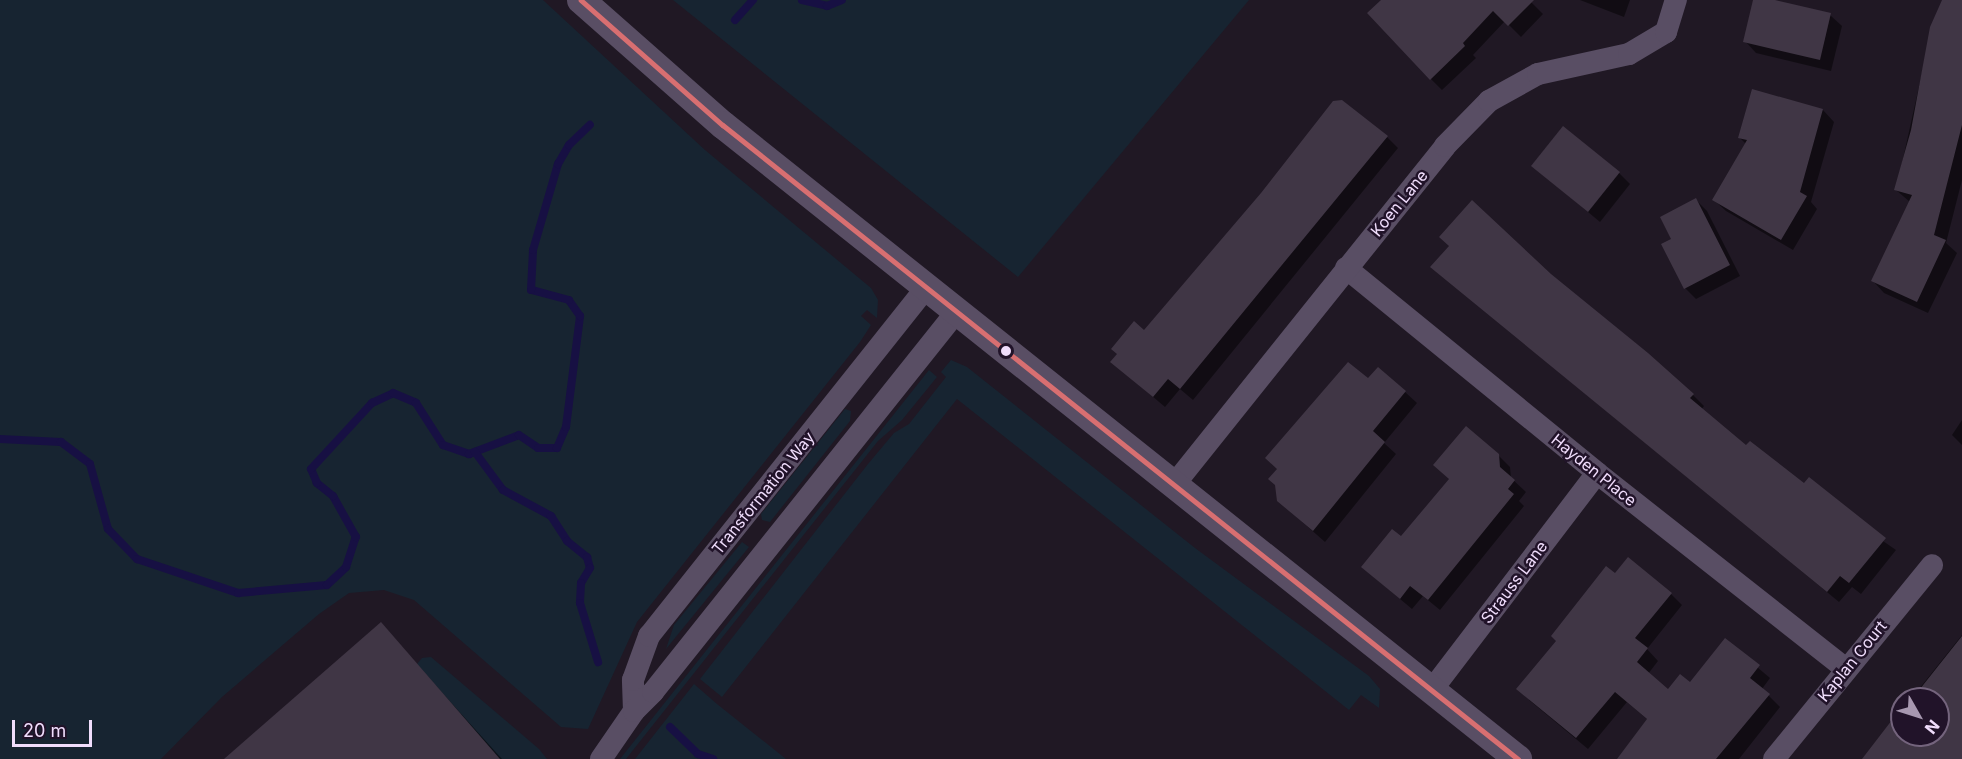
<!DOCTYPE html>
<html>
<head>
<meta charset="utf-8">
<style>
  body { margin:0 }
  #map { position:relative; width:1962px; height:759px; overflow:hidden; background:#201824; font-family:Inter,sans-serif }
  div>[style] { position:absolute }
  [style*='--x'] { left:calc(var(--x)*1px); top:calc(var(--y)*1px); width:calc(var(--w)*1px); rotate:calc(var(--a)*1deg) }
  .green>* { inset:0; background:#172431 }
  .shadow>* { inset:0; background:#0007 }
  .stream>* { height:8px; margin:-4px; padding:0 4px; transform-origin:4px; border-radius:4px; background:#171043 }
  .building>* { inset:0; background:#403645 }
  .minor>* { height:22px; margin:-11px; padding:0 11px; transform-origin:11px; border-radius:11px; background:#594e64 }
  .tertiary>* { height:28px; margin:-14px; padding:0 14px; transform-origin:14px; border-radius:14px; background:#594e64 }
  .bus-1>* { height:4.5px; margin:-2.25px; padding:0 2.25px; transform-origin:2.25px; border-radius:2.25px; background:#d86f71 }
  .dots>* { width:16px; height:16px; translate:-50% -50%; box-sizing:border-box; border:3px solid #211329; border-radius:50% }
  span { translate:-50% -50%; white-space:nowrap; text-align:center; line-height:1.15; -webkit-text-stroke:5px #211329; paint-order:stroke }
  .street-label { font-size:16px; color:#f0ddfc }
  .north { position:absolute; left:1890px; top:687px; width:60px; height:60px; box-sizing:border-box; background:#211329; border:2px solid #74647d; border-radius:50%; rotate:129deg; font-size:16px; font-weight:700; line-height:24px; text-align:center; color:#f0ddfc }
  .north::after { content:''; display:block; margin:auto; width:21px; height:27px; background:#a798b0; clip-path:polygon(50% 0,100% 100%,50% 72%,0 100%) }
  .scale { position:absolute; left:12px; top:720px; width:80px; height:27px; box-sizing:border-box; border:3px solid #f0ddfc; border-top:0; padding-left:8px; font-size:18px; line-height:21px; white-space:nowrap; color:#f0ddfc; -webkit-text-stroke:4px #211329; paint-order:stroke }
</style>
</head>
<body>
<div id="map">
  <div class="green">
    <i style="clip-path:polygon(0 0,543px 0,705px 150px,871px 288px,878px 300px,877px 318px,867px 310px,861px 316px,871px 325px,860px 342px,637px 622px,588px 729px,561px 727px,414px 600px,384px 590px,349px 593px,319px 614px,222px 697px,161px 759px,0 759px)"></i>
    <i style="clip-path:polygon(673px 0,1249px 0,1018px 277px)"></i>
    <i style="clip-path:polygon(951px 360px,967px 367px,1195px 548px,1369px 676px,1380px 689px,1379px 708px,1361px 695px,1349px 710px,957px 399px,722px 697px,700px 679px,868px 464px,894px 433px,909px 424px,946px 377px,941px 372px)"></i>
    <i style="clip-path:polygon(929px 370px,937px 377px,902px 420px,878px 441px,626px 759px,620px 759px)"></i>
    <i style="clip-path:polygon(845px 409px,851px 411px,850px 421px,770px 522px,762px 520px,761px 514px)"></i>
    <i style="clip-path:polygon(742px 542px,749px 547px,666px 649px,674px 625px)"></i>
    <i style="clip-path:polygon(431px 657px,539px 749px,547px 759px,500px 759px,417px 664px,422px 658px)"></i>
    <i style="clip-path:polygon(694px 684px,717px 704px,786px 759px,635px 759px)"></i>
  </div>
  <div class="shadow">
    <i style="clip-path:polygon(1383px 0,1529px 0,1543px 14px,1521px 37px,1505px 21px,1473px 55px,1476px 58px,1442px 90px,1431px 79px)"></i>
    <i style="clip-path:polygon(1580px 0,1630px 0,1624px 17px)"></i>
    <i style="clip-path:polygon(1755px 0,1830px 15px,1842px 26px,1831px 71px,1756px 53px,1745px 41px)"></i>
    <i style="clip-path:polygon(1943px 0,1962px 0,1962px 180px,1946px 243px,1957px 253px,1928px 313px,1884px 293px,1873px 281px,1910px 202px,1896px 190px,1932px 28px)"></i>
    <i style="clip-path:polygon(1823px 110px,1834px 122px,1811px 202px,1817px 209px,1793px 250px,1726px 211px,1714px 200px,1747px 145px,1739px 137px)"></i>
    <i style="clip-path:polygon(1387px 137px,1398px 148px,1193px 400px,1180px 389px,1165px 407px,1112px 362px)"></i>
    <i style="clip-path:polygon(1533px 166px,1619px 173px,1630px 184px,1600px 222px)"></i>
    <i style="clip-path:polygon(1696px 200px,1707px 211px,1740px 276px,1696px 299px,1685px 288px,1673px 240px)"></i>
    <i style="clip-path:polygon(1432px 267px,1550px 276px,1693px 395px,1704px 406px,1701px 410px,1747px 447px,1896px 550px,1861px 594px,1852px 587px,1839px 602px)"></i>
    <i style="clip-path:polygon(1368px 380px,1405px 392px,1417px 403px,1384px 443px,1396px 454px,1325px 542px,1291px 512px)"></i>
    <i style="clip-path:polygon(1962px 420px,1962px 445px,1952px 435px)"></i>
    <i style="clip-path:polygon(1498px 455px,1510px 467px,1511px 478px,1526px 492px,1519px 501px,1524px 506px,1440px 610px,1423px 596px,1412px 609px,1375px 578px,1401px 538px)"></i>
    <i style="clip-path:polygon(1615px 575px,1671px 594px,1682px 605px,1647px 649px,1658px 661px,1648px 674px,1668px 691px,1690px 684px,1725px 640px,1770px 678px,1762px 689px,1780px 707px,1739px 759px,1626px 759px,1648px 720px,1627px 702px,1588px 749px,1529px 700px)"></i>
    <i style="clip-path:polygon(380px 624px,502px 759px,227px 759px)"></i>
    <i style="clip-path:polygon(1962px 635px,1962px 759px,1868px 759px,1902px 710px,1902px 735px,1938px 735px,1938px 699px,1911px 699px)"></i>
  </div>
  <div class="stream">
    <i style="--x:802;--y:0;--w:26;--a:13"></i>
    <i style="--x:827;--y:6;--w:16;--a:-22"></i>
    <i style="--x:735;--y:20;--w:27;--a:-48"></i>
    <i style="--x:0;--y:439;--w:61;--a:2.8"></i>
    <i style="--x:61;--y:442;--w:36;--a:37"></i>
    <i style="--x:90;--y:464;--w:67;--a:74.5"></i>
    <i style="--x:108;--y:529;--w:42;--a:46"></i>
    <i style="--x:137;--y:559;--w:107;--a:18.6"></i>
    <i style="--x:238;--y:593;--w:89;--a:-5.1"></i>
    <i style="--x:327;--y:585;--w:26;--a:-43"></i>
    <i style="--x:346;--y:567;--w:32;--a:-72"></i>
    <i style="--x:356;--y:537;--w:47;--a:-119.3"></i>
    <i style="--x:333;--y:496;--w:21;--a:-141"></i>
    <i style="--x:317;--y:483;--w:15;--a:-113"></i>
    <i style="--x:311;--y:469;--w:90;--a:-47.3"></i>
    <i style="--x:372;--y:403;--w:23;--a:-25"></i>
    <i style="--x:393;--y:393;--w:25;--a:23"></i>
    <i style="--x:416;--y:403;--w:50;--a:57.3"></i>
    <i style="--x:443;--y:445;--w:28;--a:19"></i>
    <i style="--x:469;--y:454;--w:53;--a:-20.8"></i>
    <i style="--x:519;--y:435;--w:23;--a:34"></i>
    <i style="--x:538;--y:448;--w:19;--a:0"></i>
    <i style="--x:557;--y:448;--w:23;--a:-67"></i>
    <i style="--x:566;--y:427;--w:112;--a:-82.8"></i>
    <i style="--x:580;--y:316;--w:19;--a:-125"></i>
    <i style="--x:569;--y:300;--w:39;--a:-165"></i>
    <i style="--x:531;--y:290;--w:40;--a:-87.1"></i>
    <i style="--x:533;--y:250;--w:90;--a:-73.8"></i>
    <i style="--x:558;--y:164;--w:22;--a:-60"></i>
    <i style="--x:569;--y:145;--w:29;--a:-44"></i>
    <i style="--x:475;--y:452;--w:47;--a:53.6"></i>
    <i style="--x:503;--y:490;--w:55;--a:28.4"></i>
    <i style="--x:551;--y:516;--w:30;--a:57"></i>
    <i style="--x:567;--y:541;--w:26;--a:39"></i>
    <i style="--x:587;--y:557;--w:11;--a:75"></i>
    <i style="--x:590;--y:568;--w:17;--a:121"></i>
    <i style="--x:581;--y:583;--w:20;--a:93"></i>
    <i style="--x:580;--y:603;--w:62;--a:73"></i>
    <i style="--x:670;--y:727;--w:39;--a:44"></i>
    <i style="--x:698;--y:754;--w:16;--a:18"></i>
  </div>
  <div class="building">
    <i style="clip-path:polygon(1381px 0,1534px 0,1508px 26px,1493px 11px,1463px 43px,1465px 46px,1430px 80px,1367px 13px)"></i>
    <i style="clip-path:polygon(1753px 0,1775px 0,1831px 13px,1820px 60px,1743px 42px)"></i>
    <i style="clip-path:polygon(1942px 0,1962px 0,1962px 125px,1934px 235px,1946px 240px,1917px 302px,1871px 281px,1912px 195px,1894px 190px,1911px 130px,1930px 27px)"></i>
    <i style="clip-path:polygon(1752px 89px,1823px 109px,1800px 192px,1807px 196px,1781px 240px,1712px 200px,1747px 140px,1738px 138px)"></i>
    <i style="clip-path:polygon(1342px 100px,1388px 136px,1180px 389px,1168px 379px,1153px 397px,1110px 362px,1117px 354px,1111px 349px,1134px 321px,1144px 330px,1261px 193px,1333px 101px)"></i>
    <i style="clip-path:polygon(1563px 126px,1620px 172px,1588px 212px,1531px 166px)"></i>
    <i style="clip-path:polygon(1696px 198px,1730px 265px,1684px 289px,1661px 244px,1671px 239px,1660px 217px)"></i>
    <i style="clip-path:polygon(1472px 200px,1551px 274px,1648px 353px,1694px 394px,1690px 398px,1746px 445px,1750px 441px,1804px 483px,1809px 477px,1886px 538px,1849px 583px,1840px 576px,1827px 592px,1430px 267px,1449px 246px,1439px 237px)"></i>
    <i style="clip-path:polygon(1348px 362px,1368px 378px,1378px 367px,1406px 391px,1373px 431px,1385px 442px,1313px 531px,1277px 501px,1275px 485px,1268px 479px,1277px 469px,1265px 458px)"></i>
    <i style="clip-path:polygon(1466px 426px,1499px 454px,1500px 467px,1515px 480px,1508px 489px,1514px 494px,1428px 600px,1410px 586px,1400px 599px,1361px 567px,1392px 529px,1401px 536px,1449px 479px,1433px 465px)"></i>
    <i style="clip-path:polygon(1628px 557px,1672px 593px,1635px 638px,1648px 648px,1637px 662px,1668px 689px,1680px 674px,1690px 682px,1725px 638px,1760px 665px,1750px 678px,1770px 694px,1716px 759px,1617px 759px,1647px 719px,1615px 692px,1576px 738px,1516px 689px,1556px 641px,1551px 636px,1606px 566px,1615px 573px)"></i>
    <i style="clip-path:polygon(381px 622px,500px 759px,224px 759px)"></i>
    <i style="clip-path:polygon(1962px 636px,1962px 759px,1862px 759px,1902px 707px,1902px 735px,1938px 735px,1938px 699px,1912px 699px)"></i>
  </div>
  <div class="minor">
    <i style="--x:1346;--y:268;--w:324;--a:39.2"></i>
    <i style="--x:1597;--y:473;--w:315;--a:38.2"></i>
    <i style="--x:1173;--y:486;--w:435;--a:-51.3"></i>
    <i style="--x:1445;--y:146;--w:63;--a:-45.6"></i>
    <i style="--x:1489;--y:101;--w:56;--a:-28.9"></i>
    <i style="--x:1538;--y:74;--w:93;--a:-12.4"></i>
    <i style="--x:1629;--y:54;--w:43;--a:-30.7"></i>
    <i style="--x:1666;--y:32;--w:34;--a:-73"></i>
    <i style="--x:1431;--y:691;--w:274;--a:-52.7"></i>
    <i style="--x:634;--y:711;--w:31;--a:-92"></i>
    <i style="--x:633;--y:680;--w:47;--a:-70"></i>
    <i style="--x:649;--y:636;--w:445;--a:-51.5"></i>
    <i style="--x:601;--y:759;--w:58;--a:-55.5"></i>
    <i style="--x:634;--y:711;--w:27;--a:-45"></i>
    <i style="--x:653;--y:692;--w:485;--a:-51.4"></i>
    <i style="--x:1774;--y:759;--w:250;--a:-50.8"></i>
  </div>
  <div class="tertiary">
    <i style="--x:581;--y:0;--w:189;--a:41.4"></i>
    <i style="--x:723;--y:125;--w:1017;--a:38.57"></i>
  </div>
  <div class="bus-1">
    <i style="--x:581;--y:0;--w:189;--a:41.4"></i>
    <i style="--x:723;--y:125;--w:1017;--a:38.57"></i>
  </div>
  <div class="dots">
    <i style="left:1006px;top:351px;background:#f0ddfc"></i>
  </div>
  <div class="street-label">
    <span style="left:1399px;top:203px;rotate:-51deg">Koen Lane</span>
    <span style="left:1594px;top:470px;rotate:39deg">Hayden Place</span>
    <span style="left:763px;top:493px;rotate:-51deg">Transformation Way</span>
    <span style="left:1514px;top:582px;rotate:-53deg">Strauss Lane</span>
    <span style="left:1852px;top:661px;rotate:-51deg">Kaplan Court</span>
  </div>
  <div class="north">N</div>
  <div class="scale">20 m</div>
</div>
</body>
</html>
